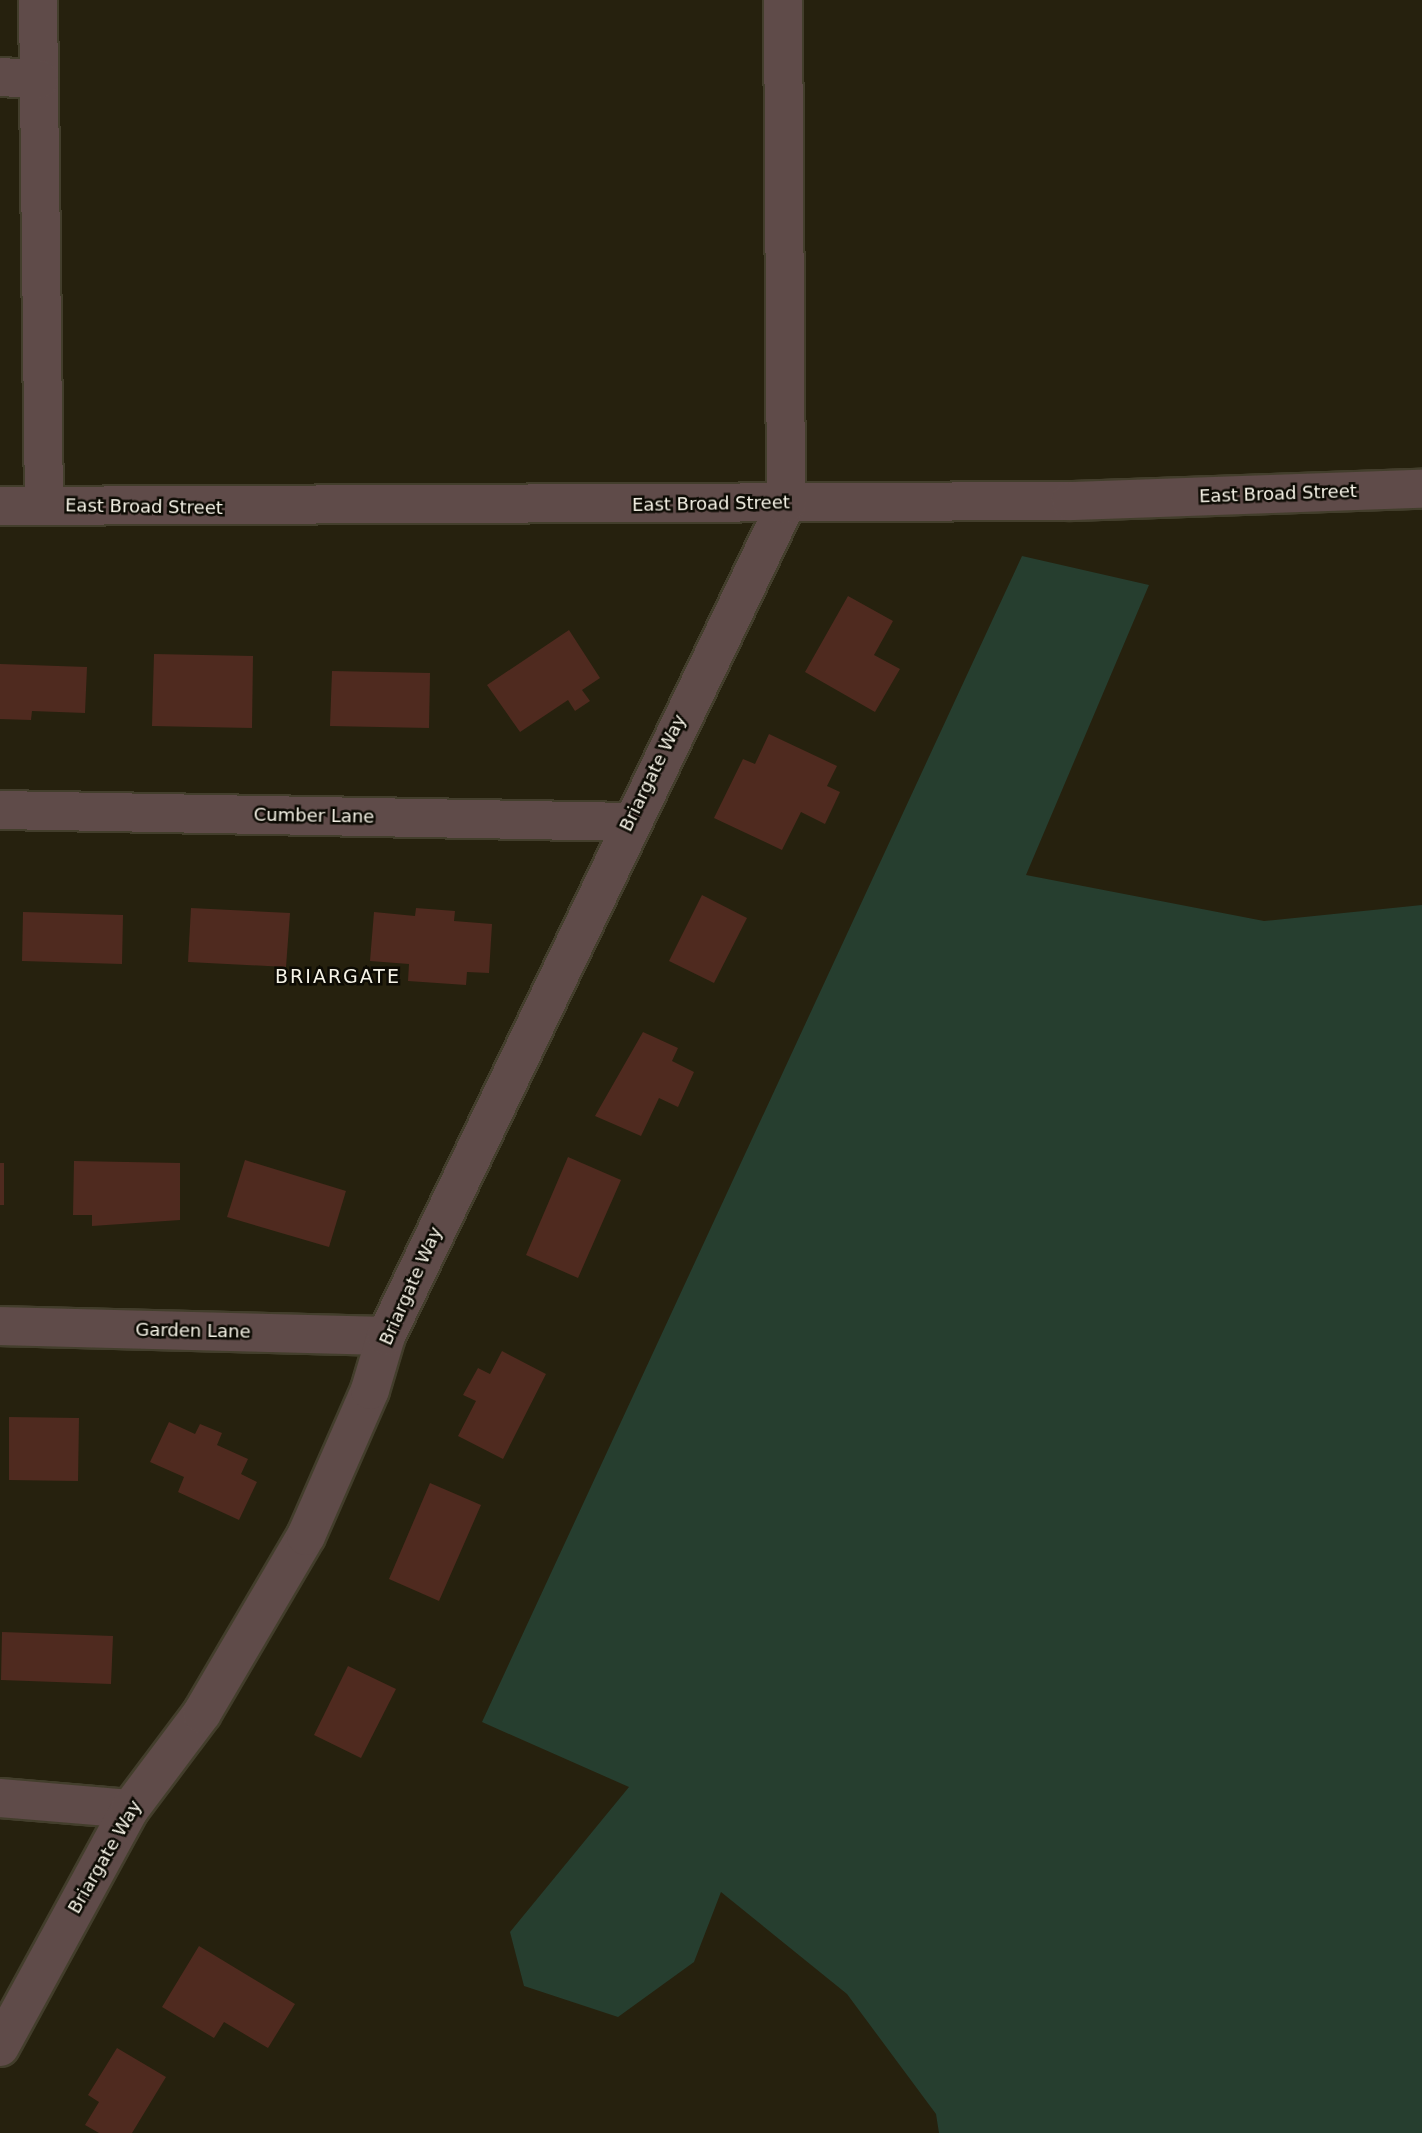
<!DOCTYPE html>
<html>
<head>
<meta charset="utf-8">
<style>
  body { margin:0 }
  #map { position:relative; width:1422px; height:2133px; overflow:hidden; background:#26210e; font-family:"DejaVu Sans",sans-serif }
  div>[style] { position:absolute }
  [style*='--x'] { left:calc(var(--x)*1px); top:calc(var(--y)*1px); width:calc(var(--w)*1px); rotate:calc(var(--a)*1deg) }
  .green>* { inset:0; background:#263e2f }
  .building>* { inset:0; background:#4f2a1f }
  .roads { filter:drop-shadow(2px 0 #433e2c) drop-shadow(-2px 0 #433e2c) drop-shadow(0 2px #433e2c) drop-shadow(0 -2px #433e2c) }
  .minor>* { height:38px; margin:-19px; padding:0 19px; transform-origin:19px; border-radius:19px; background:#5f4b49 }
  span { translate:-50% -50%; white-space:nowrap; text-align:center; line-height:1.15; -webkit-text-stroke:5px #0d0b04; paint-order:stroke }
  .street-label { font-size:18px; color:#f6f3e7 }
  .neighbourhood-label { font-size:19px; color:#f6f3e7; letter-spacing:2px }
</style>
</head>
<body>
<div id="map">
  <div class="green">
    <i style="clip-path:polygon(1022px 556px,1149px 585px,1026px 875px,1264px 921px,1422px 905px,1422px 2133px,939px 2133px,936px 2114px,847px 1994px,721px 1892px,694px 1962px,618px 2017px,524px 1986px,510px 1932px,629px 1787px,482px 1722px)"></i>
  </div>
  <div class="building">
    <i style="clip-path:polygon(848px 596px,893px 621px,874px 655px,900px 669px,875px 712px,805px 672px)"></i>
    <i style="clip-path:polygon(569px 630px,600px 678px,582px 690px,590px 701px,575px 711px,568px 700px,520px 732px,487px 685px)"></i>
    <i style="clip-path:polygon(154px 654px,253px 656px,252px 728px,152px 726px)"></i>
    <i style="clip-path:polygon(0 664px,87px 667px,85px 713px,32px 711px,31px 720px,0 719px)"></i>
    <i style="clip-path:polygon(332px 671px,430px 673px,429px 728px,330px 726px)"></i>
    <i style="clip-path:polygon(769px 734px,837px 766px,827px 786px,840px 792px,825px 824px,801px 812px,782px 850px,714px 818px,743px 759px,755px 764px)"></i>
    <i style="clip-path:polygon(702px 895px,747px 918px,714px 983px,669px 961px)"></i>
    <i style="clip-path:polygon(191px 908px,290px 913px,286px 967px,188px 962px)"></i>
    <i style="clip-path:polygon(416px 908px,455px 911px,454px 921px,492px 924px,489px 973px,467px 972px,466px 985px,408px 981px,409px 964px,370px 961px,374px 912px,415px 916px)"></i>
    <i style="clip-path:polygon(23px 912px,123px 915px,122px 964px,22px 961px)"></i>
    <i style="clip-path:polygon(643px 1032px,678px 1048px,672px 1061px,694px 1072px,678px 1107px,659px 1098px,641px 1136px,595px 1116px)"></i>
    <i style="clip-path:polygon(568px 1157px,621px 1180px,578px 1278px,526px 1255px)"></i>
    <i style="clip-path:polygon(245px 1160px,346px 1191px,329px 1247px,227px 1217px)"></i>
    <i style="clip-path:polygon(74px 1161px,180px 1163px,180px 1220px,92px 1226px,92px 1215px,73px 1215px)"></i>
    <i style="clip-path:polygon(0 1163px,4px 1163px,4px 1205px,0 1205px)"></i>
    <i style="clip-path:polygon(502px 1351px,546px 1374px,503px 1459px,458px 1436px,476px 1401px,463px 1395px,478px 1368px,490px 1374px)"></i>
    <i style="clip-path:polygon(9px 1417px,79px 1418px,78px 1481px,9px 1480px)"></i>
    <i style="clip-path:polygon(169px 1422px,195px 1434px,200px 1424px,222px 1433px,217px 1445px,248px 1459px,241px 1474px,257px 1482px,239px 1520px,178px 1492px,184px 1477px,150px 1462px)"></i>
    <i style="clip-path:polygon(430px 1483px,481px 1505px,439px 1601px,389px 1579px)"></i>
    <i style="clip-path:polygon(2px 1632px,113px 1636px,111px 1684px,1px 1680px)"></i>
    <i style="clip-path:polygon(348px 1666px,396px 1689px,361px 1758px,314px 1735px)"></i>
    <i style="clip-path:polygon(199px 1946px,295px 2004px,268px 2048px,224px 2022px,214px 2038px,162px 2007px)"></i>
    <i style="clip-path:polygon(117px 2048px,166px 2077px,132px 2133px,99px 2133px,85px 2125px,99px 2102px,88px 2095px)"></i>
  </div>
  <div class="roads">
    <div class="minor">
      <i style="--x:38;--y:0;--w:506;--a:89.32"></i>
      <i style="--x:0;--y:77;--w:39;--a:3"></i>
      <i style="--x:0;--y:506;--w:1071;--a:-0.27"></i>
      <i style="--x:1071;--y:501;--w:351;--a:-2"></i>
      <i style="--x:0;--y:810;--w:629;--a:1.09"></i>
      <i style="--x:0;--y:1326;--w:386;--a:1.5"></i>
      <i style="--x:0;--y:1798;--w:130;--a:4.8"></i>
      <i style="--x:0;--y:2047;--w:271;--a:-61.4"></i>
      <i style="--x:130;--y:1809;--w:120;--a:-53.1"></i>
      <i style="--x:202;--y:1713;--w:205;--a:-59.6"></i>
      <i style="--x:306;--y:1536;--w:159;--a:-66.3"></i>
      <i style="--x:370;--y:1390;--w:56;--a:-73.5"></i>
      <i style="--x:386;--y:1336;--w:923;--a:-64.32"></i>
      <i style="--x:786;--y:504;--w:504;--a:-90.34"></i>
    </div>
  </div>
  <div class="street-label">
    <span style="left:1278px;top:494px;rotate:-2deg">East Broad Street</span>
    <span style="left:711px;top:504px;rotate:-1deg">East Broad Street</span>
    <span style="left:144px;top:507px;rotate:1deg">East Broad Street</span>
    <span style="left:653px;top:773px;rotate:-64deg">Briargate Way</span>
    <span style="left:314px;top:816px;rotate:1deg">Cumber Lane</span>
    <span style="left:411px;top:1286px;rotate:-66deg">Briargate Way</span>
    <span style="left:193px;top:1331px;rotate:1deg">Garden Lane</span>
    <span style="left:105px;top:1857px;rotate:-60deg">Briargate Way</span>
  </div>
  <div class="neighbourhood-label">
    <span style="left:338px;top:977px">BRIARGATE</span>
  </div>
</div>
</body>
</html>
